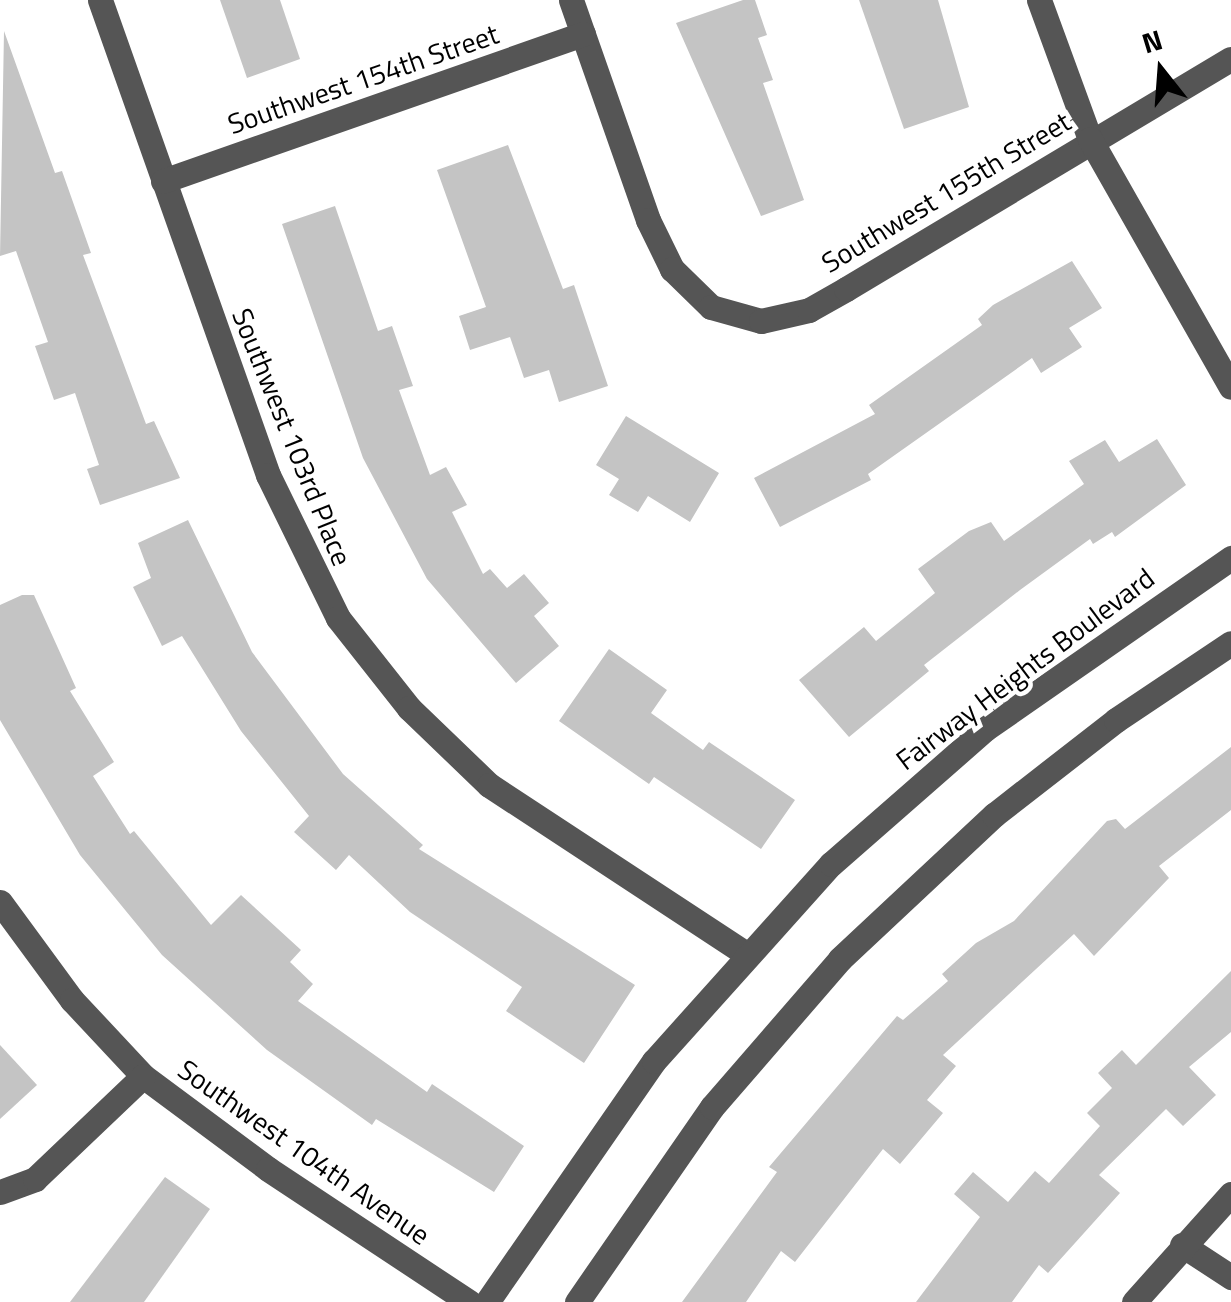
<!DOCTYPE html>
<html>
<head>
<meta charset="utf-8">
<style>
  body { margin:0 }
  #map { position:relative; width:1231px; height:1302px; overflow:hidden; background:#fff; font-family:"Titillium Web",sans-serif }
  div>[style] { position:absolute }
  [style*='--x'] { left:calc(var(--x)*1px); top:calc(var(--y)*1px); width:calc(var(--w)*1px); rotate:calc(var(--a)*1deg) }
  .building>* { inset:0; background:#c4c4c4 }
  .minor>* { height:25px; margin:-12.5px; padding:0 12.5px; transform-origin:12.5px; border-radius:12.5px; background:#555 }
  span { translate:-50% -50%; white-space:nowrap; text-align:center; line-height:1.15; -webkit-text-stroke:9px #fff; paint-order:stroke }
  .street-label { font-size:28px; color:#000 }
  .north { position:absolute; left:1111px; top:20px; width:100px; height:100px; -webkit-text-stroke:8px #fff; paint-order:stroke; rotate:343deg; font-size:28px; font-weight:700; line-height:40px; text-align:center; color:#000 }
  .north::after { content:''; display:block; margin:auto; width:35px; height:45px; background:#000; clip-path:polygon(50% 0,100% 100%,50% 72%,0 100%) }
</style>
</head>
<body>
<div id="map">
  <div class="building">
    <i style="clip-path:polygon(220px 0,280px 0,300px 59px,247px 78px)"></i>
    <i style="clip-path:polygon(743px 0,755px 0,767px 35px,758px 38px,773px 80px,763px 83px,804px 200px,761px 216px,676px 23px)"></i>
    <i style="clip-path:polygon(859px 0,938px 0,969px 107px,904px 129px)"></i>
    <i style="clip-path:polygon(4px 31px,55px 173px,62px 171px,91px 253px,83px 255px,146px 424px,154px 421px,180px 478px,100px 505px,87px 469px,99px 465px,75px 393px,54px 400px,35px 346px,48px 342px,16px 251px,0 256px)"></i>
    <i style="clip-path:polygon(508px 145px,563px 289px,574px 285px,608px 386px,559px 402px,549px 370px,524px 378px,510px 337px,470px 350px,459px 316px,486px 307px,437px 170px)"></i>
    <i style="clip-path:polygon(335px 206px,378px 331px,392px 326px,413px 386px,399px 390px,430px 475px,446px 467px,467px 505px,452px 512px,483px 574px,490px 569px,507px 588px,524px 574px,549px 603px,534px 616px,559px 646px,516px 683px,427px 579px,363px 458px,282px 224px)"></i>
    <i style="clip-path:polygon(1072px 261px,1102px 308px,1069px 328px,1082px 347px,1041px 373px,1032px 358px,868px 474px,871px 480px,780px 527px,754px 478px,875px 414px,869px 405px,982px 325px,978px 319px,993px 305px)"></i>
    <i style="clip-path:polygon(626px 416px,719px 473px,690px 522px,648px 496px,638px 512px,609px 495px,619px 479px,596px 465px)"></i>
    <i style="clip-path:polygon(1157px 439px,1186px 485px,1115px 537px,1112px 532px,1093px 544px,1090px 539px,1020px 590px,924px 665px,929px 671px,849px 737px,799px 680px,864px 627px,876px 641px,935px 593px,918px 569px,969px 531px,991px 522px,1004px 541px,1084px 484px,1069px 461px,1105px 440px,1119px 462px)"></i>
    <i style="clip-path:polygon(188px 520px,252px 652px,343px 774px,423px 845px,419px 849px,635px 985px,584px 1063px,506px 1011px,522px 987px,410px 912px,349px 855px,336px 870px,294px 832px,309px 816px,241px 731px,182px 636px,162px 646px,133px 587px,151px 578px,138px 543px)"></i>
    <i style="clip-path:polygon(22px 595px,34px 595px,76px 688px,70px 691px,114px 762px,93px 776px,130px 834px,134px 831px,211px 925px,241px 895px,301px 950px,290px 962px,313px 984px,298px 1001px,427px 1092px,432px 1084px,524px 1146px,494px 1192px,376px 1119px,372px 1125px,267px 1050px,162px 955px,80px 855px,0 720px,0 605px)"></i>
    <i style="clip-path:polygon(609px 649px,667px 690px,651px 713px,703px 750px,709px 742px,795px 800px,761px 849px,654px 777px,649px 784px,559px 721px)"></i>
    <i style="clip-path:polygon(1231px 747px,1231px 810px,1159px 866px,1169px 878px,1094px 956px,1074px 934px,943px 1055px,956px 1066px,927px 1100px,943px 1113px,900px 1164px,883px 1149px,795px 1262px,781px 1251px,746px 1302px,682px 1302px,777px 1172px,769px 1167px,897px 1016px,903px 1020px,948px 981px,942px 974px,976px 943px,1014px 921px,1107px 821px,1116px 819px,1125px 829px)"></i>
    <i style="clip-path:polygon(1231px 971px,1231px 1032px,1189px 1067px,1216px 1095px,1183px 1126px,1166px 1109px,1099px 1175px,1120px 1193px,1048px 1273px,1039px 1265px,1012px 1302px,916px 1302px,980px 1217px,954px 1194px,973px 1172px,1008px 1202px,1035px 1171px,1049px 1183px,1100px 1126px,1087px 1113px,1112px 1088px,1098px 1073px,1122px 1050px,1136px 1065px)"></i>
    <i style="clip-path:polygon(0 1045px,37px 1085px,0 1119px)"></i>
    <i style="clip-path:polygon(165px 1177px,210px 1209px,144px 1302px,70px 1302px)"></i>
  </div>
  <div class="minor">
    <i style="--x:100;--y:0;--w:504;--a:70.52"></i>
    <i style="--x:268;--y:475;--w:159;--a:63.9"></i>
    <i style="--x:338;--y:618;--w:115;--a:51.7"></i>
    <i style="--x:409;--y:708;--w:111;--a:43.9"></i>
    <i style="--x:489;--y:785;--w:306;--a:33.3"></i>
    <i style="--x:571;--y:0;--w:233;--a:70.7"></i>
    <i style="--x:648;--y:220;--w:55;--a:63.9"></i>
    <i style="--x:672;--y:269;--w:54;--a:44.3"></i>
    <i style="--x:711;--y:307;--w:52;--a:15.6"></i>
    <i style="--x:761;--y:321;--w:49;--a:-12.9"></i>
    <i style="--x:809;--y:310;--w:43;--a:-29.6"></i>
    <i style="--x:846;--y:289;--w:448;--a:-30.9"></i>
    <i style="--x:1039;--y:0;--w:148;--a:69.9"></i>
    <i style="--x:1090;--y:139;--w:285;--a:60.4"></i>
    <i style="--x:163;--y:181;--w:445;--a:-19.3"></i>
    <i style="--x:0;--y:902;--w:122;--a:53.7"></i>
    <i style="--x:72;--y:1000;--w:104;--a:46.9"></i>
    <i style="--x:143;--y:1076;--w:156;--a:36.6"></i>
    <i style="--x:268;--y:1169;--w:241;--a:33.5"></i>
    <i style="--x:0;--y:1192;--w:37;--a:-20"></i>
    <i style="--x:35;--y:1179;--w:149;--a:-43.6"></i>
    <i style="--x:1182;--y:1245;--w:59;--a:33.1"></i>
    <i style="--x:487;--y:1302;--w:293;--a:-55.3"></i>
    <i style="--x:654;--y:1061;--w:265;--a:-48.1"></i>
    <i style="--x:831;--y:864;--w:205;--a:-41.2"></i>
    <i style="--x:985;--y:729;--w:300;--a:-34.8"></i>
    <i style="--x:577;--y:1302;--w:237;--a:-55.3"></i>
    <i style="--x:712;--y:1107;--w:196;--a:-49.1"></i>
    <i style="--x:840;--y:959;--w:211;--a:-43.1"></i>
    <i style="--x:994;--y:815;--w:155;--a:-37.9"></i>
    <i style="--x:1116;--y:720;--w:138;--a:-33.8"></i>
    <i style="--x:1134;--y:1302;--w:145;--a:-48.1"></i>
  </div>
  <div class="street-label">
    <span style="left:363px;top:79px;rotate:-19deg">Southwest 154th Street</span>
    <span style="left:946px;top:192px;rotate:-31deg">Southwest 155th Street</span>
    <span style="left:292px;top:437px;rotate:68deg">Southwest 103rd Place</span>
    <span style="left:1025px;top:669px;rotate:-37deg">Fairway Heights Boulevard</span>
    <span style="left:304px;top:1152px;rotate:35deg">Southwest 104th Avenue</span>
  </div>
  <div class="north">N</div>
</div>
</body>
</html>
